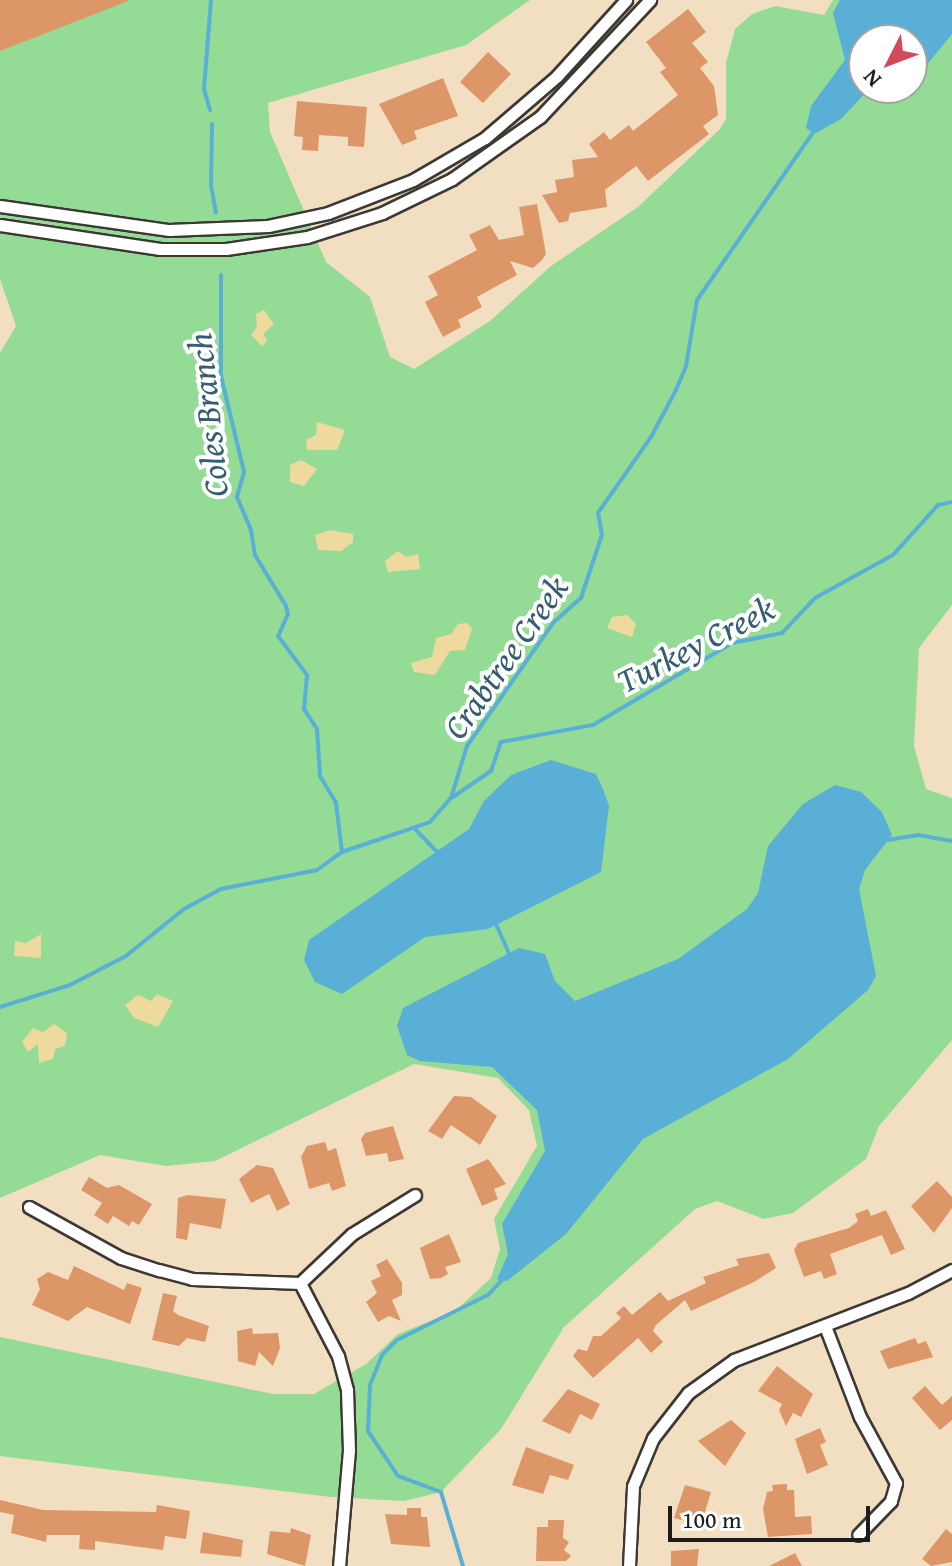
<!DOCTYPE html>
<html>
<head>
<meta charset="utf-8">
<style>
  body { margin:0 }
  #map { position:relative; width:952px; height:1566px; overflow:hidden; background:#f2dfc1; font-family:"Gentium Book Plus",serif }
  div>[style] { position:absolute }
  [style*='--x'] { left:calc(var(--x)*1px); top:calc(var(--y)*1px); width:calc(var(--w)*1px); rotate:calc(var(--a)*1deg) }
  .green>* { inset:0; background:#94db95 }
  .sand>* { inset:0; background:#eeda9e }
  .water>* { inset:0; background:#59afd5 }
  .stream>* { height:4px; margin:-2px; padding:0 2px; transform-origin:2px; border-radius:2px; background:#59afd5 }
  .building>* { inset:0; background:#dd9668 }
  .roads { filter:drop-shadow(2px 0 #3c3935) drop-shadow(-2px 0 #3c3935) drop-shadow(0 2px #3c3935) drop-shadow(0 -2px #3c3935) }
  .street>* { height:11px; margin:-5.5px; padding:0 5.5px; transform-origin:5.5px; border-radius:5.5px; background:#fff }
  span { translate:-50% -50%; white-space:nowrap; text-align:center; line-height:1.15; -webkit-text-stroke:8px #fff; paint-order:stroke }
  .water-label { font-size:34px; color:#375e6f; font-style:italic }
  .north { position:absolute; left:848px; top:24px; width:80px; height:80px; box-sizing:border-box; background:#fff; border:2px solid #a4a4a4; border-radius:50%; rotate:228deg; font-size:22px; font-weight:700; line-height:32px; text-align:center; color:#1c1c1c }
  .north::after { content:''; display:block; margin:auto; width:28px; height:36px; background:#d1495b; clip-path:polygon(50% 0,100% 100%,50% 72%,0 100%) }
  .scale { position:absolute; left:668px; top:1506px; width:202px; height:36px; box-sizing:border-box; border:4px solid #1c1c1c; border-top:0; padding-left:10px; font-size:24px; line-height:28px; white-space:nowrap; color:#1c1c1c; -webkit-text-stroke:6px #fff; paint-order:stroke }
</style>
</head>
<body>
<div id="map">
  <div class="green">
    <i style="clip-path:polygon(evenodd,0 0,530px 0,466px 45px,268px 103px,270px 132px,326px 262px,370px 297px,390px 357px,414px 369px,490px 321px,551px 266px,638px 207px,720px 129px,726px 119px,726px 63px,735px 29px,752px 14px,775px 6px,824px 15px,833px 0,952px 0,952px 605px,919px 648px,914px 746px,926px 789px,952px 798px,952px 1040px,879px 1126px,866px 1159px,793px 1213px,764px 1219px,717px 1201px,695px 1209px,564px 1327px,501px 1429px,441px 1492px,404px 1501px,331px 1497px,0 1456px,0 1337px,273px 1394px,314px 1394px,366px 1364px,398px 1334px,455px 1311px,491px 1278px,500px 1249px,494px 1219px,537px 1146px,529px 1110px,498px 1078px,414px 1064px,215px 1161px,166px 1166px,100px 1155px,0 1198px,0 353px,16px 326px,0 279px,0 0,864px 40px,912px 40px,912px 88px,864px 88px,864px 40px)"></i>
  </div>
  <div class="sand">
    <i style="clip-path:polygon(264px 310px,274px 324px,263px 334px,267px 341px,262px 346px,251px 335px,257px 327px,256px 314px)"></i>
    <i style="clip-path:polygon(317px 422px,345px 430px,337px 450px,307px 450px,306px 440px,316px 435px)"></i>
    <i style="clip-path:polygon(301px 460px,317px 469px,304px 486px,290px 482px,290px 465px)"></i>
    <i style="clip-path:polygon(330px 530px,353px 534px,353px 542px,341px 551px,318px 550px,315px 535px)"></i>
    <i style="clip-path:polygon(398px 551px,406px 557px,418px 554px,420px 569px,388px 572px,385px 561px)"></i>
    <i style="clip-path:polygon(627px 615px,636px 624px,632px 637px,607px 628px,612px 617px)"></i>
    <i style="clip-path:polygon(458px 624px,467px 623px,472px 629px,465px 650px,450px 651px,435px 675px,414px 672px,411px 663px,432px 657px,436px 638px,451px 634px)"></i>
    <i style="clip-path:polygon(41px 934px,41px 958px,14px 956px,15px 941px,26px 943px)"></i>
    <i style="clip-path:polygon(157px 994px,173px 1001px,158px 1027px,134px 1018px,125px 1005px,138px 995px,151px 1001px)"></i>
    <i style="clip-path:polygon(54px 1024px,67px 1033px,65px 1046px,55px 1049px,53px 1059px,39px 1063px,38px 1044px,28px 1052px,22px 1042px,33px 1028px,43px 1032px)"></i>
  </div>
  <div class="water">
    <i style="clip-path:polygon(840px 0,952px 0,952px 34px,912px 83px,912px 40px,864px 40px,864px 88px,870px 88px,841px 119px,814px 134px,806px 128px,811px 106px,845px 60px,833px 13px)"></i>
    <i style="clip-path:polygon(551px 760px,596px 774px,603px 789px,609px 806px,601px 872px,488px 929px,425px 937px,342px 994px,315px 982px,304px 960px,309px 940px,469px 829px,484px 801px,511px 775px)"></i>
    <i style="clip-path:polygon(835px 785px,861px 792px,882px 812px,892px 835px,865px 870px,859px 889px,876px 976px,868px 990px,788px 1059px,643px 1139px,566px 1234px,507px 1281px,497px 1279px,508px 1254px,502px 1224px,545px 1151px,537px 1110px,492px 1067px,420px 1061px,407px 1055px,397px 1026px,403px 1008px,519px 948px,545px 954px,555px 981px,575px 1001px,678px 959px,747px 909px,758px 893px,768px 846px,803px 804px)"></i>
  </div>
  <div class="stream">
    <i style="--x:210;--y:110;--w:22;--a:-106"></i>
    <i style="--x:204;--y:89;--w:89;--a:-85.5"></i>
    <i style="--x:212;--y:124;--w:61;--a:90.9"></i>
    <i style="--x:211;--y:185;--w:28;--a:80"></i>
    <i style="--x:221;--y:275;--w:101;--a:90"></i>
    <i style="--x:221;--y:376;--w:99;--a:76.5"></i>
    <i style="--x:244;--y:472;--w:26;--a:106"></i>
    <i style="--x:237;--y:497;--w:36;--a:67"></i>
    <i style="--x:251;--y:530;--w:25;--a:81"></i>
    <i style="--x:255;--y:555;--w:60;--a:58.7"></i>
    <i style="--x:286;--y:606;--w:8;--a:76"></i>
    <i style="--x:288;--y:614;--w:24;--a:114"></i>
    <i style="--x:278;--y:636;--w:49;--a:53.4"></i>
    <i style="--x:307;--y:675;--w:34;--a:95"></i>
    <i style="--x:304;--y:709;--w:24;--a:57"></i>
    <i style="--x:317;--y:729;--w:47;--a:86.3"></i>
    <i style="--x:320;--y:776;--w:31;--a:59"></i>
    <i style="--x:336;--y:803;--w:49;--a:83"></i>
    <i style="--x:453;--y:797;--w:46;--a:-34.4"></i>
    <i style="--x:491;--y:771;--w:31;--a:-71"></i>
    <i style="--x:501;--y:742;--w:94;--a:-10.5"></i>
    <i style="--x:593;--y:725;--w:161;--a:-30.5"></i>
    <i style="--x:732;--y:643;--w:51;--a:-11.3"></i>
    <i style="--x:782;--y:633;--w:48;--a:-46.7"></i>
    <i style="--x:815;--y:598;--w:89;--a:-28.9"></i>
    <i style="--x:893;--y:555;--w:67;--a:-48"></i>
    <i style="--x:938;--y:505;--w:14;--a:-12"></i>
    <i style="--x:416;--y:830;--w:33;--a:46"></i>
    <i style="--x:887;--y:840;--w:31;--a:-9"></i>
    <i style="--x:918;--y:835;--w:35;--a:10"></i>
    <i style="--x:495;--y:922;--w:35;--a:66"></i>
    <i style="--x:0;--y:1007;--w:73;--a:-17.4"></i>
    <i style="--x:70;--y:985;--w:63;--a:-27.4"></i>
    <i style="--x:126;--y:956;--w:75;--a:-39"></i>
    <i style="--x:184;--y:909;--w:42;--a:-28.4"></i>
    <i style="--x:221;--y:889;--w:98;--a:-11.2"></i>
    <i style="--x:317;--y:870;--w:31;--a:-36"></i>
    <i style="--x:342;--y:852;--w:93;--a:-18.8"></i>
    <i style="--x:430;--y:822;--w:32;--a:-49"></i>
    <i style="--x:451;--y:798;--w:54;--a:-72.9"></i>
    <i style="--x:467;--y:746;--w:150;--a:-55"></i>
    <i style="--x:553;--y:623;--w:38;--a:-42"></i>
    <i style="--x:581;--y:598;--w:66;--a:-71.6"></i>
    <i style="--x:602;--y:535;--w:22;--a:-100"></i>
    <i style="--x:598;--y:513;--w:93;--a:-55.1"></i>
    <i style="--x:651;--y:437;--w:53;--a:-62"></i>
    <i style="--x:676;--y:390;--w:26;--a:-67"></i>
    <i style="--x:686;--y:366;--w:67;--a:-80.5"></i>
    <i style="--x:697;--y:300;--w:206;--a:-55.3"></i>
    <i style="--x:463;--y:1566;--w:77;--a:-106.6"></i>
    <i style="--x:441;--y:1492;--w:46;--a:-159.6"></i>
    <i style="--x:398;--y:1476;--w:54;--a:-123.7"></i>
    <i style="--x:368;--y:1431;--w:46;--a:-87.5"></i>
    <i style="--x:370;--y:1385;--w:32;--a:-68"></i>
    <i style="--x:382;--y:1355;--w:21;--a:-45"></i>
    <i style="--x:397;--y:1340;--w:102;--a:-26.3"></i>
    <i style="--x:488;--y:1295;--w:23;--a:-47"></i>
  </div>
  <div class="building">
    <i style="clip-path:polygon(0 0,128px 0,128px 1px,0 51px)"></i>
    <i style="clip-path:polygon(688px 9px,706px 32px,692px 43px,708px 62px,700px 68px,714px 86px,718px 115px,703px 126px,709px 134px,648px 181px,636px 166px,605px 190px,607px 207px,570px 213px,568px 221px,559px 223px,542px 195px,557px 192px,555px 180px,574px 177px,572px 160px,598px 157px,589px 144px,604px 132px,610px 140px,629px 125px,633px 131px,678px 95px,660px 72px,666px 68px,646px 42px)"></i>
    <i style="clip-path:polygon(488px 52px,511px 74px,483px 103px,460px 82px)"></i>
    <i style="clip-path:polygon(443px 78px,458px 116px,414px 131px,417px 139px,402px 145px,379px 104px)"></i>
    <i style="clip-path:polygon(297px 101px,367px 107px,364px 147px,348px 146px,348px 137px,319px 135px,318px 151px,302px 150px,303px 137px,294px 136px)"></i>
    <i style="clip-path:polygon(537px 204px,546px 254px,542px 260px,533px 268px,510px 261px,517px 275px,477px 297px,482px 307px,458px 320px,461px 327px,443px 337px,425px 302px,438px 295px,428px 276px,477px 250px,469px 235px,490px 225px,499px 240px,524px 235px,519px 207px)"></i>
    <i style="clip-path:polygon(454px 1096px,471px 1097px,497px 1116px,480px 1145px,451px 1125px,442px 1139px,428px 1131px)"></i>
    <i style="clip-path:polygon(393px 1126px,404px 1159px,389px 1162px,387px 1153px,366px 1156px,361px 1139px,365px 1133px)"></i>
    <i style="clip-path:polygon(325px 1142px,328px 1151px,336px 1148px,346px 1186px,332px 1191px,329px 1183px,309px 1189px,301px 1157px,307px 1146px)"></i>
    <i style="clip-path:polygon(488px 1159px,506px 1184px,494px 1189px,498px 1199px,482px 1206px,466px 1169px)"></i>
    <i style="clip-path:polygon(257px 1165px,273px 1168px,290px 1204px,277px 1211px,269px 1194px,251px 1203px,239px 1179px)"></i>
    <i style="clip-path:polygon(89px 1177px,107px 1188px,119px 1185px,152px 1204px,139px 1225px,132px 1221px,129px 1226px,113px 1216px,108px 1224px,94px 1215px,102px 1203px,81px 1190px)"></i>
    <i style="clip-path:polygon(937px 1181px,952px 1197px,952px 1208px,934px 1233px,911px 1206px)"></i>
    <i style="clip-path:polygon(188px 1195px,226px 1199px,221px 1229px,190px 1223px,187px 1240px,176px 1238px,178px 1198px)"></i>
    <i style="clip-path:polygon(868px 1209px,871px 1216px,886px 1210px,905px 1249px,891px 1255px,882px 1235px,830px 1254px,837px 1274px,824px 1279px,821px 1271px,804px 1277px,794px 1250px,798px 1243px,849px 1228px,858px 1221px,855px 1214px)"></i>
    <i style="clip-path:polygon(449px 1234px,461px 1262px,445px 1267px,448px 1274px,441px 1278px,430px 1279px,420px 1248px)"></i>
    <i style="clip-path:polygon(769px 1253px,776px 1268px,754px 1282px,691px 1311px,685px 1300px,656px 1325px,653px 1331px,663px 1342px,651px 1353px,638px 1338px,593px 1378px,573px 1356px,578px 1349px,587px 1351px,593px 1336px,601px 1336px,621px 1318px,616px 1313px,624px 1306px,632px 1315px,660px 1292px,668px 1301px,706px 1283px,703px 1277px,739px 1265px,736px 1259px)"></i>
    <i style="clip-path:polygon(387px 1259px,402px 1283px,402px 1295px,392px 1300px,401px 1321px,389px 1316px,378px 1322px,366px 1302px,377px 1293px,371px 1281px,381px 1276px,376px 1265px)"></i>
    <i style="clip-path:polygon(74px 1266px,124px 1290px,127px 1283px,142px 1288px,130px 1324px,87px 1307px,68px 1321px,32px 1305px,40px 1289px,37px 1279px,48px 1272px,68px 1280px)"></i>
    <i style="clip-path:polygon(163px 1293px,177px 1296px,173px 1311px,178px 1315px,209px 1326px,205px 1342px,187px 1338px,179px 1346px,152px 1340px)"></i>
    <i style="clip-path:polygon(252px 1328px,253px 1334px,278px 1333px,280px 1348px,273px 1366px,259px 1352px,255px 1366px,238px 1361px,237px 1331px)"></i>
    <i style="clip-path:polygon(915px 1338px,918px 1344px,926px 1341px,933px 1357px,888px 1369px,880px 1351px)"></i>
    <i style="clip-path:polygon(777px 1366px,813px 1394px,801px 1417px,793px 1413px,786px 1426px,779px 1410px,782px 1404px,758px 1391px)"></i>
    <i style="clip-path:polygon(925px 1386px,942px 1405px,952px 1396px,952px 1420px,940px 1430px,912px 1398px)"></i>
    <i style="clip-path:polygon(568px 1389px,600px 1404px,592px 1420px,580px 1414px,570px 1434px,542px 1421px)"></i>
    <i style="clip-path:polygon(731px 1420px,746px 1433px,725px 1466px,698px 1441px)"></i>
    <i style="clip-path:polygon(820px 1428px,826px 1442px,820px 1445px,828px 1465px,807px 1474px,795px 1439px)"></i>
    <i style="clip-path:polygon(526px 1447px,574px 1465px,568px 1480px,550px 1475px,543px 1494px,512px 1485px)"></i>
    <i style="clip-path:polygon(787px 1484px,787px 1490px,794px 1490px,795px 1517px,811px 1516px,812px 1534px,768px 1537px,763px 1509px,767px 1492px,773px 1491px,772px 1485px)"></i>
    <i style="clip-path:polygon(685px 1485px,711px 1492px,701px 1525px,674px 1518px)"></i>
    <i style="clip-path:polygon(0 1500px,43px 1510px,156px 1512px,157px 1505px,190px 1511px,186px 1539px,165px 1536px,163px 1550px,95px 1541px,95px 1550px,79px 1549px,80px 1535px,47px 1535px,46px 1542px,11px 1533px,14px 1515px,0 1512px)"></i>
    <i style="clip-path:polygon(407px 1508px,421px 1508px,421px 1517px,427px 1517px,430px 1547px,391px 1544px,385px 1514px,407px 1515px)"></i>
    <i style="clip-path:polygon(548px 1520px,564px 1520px,563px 1538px,569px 1542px,564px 1550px,571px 1556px,566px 1561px,536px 1561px,537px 1527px,548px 1527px)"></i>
    <i style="clip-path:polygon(291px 1528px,311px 1535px,305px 1566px,267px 1554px,270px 1531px,290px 1533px)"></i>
    <i style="clip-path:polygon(946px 1529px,952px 1534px,952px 1562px,931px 1566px,922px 1559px)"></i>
    <i style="clip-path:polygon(203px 1532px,243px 1540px,241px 1557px,200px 1553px)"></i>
    <i style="clip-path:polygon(699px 1549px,697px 1566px,671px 1566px,671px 1551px)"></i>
    <i style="clip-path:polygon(795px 1553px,802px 1566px,769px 1566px)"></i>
  </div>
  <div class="roads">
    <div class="street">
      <i style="--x:0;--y:206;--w:171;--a:8.1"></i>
      <i style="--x:169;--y:230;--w:99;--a:-2.3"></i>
      <i style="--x:268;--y:226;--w:61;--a:-12.2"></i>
      <i style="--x:328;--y:213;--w:91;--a:-21.2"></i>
      <i style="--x:413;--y:180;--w:83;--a:-30.3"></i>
      <i style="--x:485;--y:138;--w:95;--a:-40.7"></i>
      <i style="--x:557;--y:76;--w:103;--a:-47.8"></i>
      <i style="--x:0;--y:225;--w:162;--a:8.5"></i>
      <i style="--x:160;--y:249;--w:66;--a:0"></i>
      <i style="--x:226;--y:249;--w:82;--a:-8.4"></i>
      <i style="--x:307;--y:237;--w:79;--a:-17.7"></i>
      <i style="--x:382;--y:213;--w:78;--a:-25.9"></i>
      <i style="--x:452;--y:179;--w:108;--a:-35.2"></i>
      <i style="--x:540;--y:117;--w:161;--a:-46.8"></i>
      <i style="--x:29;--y:1207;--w:105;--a:29"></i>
      <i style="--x:121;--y:1258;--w:40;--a:18"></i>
      <i style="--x:159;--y:1270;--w:34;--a:15"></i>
      <i style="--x:192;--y:1279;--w:108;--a:2.1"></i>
      <i style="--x:300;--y:1283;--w:82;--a:62.5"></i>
      <i style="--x:338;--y:1356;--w:35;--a:75"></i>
      <i style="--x:347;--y:1390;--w:60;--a:88.1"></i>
      <i style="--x:349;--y:1450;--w:116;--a:94.9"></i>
      <i style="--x:300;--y:1283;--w:71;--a:-43.3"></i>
      <i style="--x:352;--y:1234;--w:74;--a:-31.8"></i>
      <i style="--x:825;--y:1326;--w:97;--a:69"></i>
      <i style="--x:860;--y:1417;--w:75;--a:61.4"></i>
      <i style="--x:896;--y:1483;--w:19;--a:106"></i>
      <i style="--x:891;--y:1501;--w:47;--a:134.1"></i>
      <i style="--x:629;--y:1566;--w:80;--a:-87.1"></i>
      <i style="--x:633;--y:1486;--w:52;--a:-67.4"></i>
      <i style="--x:653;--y:1438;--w:57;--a:-52.1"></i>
      <i style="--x:688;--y:1393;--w:57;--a:-35.7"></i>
      <i style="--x:734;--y:1360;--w:186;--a:-21.1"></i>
      <i style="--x:908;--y:1293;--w:50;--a:-27.6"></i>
    </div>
  </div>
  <div class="water-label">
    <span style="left:207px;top:415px;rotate:-96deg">Coles Branch</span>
    <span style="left:695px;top:644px;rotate:-27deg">Turkey Creek</span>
    <span style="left:505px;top:657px;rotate:-55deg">Crabtree Creek</span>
  </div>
  <div class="north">N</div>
  <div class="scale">100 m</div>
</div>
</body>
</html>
